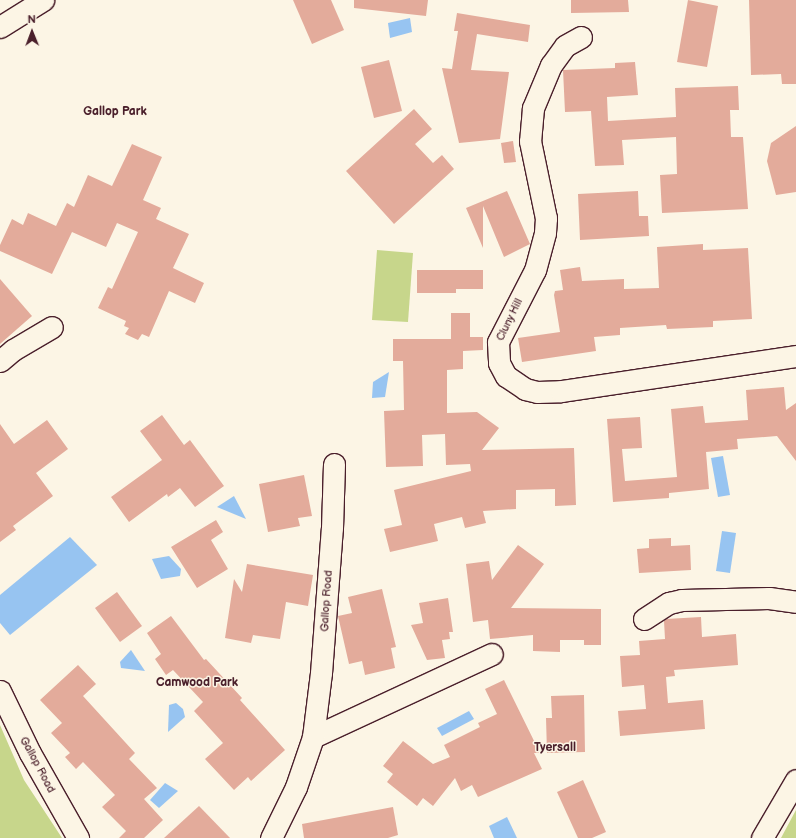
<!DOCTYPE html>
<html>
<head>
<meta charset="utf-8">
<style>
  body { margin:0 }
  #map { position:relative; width:796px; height:838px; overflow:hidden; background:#fcf5e5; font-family:"Balsamiq Sans",sans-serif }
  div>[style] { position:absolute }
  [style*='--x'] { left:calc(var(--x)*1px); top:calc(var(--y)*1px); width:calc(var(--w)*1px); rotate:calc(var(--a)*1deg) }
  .green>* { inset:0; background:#c7d68b }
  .water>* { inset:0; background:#97c4f1 }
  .building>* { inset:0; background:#e3ab9b }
  .roads { filter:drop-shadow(1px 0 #4a1f2b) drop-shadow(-1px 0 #4a1f2b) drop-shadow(0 1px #4a1f2b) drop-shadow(0 -1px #4a1f2b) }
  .minor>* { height:21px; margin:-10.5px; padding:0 10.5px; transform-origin:10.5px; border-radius:10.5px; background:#fcf5e5 }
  span { translate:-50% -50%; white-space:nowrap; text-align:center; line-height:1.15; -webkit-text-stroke:3px #fcf5e5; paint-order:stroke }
  .street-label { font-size:11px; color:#4a1f2b }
  .neighbourhood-label { font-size:12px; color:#4a1f2b; font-weight:700 }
  .north { position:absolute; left:12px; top:12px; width:40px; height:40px; -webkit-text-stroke:3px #fcf5e5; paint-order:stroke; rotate:359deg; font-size:11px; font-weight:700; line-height:16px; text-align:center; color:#4a1f2b }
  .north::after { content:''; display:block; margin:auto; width:14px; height:18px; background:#4a1f2b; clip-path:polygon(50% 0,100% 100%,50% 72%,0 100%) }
</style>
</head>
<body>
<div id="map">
  <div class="green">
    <i style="clip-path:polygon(377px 250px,413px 253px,408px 322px,372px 320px)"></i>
    <i style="clip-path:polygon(0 725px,24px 780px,62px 838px,0 838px)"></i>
    <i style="clip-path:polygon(796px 810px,796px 838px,781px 838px)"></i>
  </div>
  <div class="water">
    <i style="clip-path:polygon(410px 18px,412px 32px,390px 38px,388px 23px)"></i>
    <i style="clip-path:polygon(389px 372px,385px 397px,372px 398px,373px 382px)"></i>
    <i style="clip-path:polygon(723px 456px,730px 495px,718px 497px,711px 458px)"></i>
    <i style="clip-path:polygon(234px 496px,246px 519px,217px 507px)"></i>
    <i style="clip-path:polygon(722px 531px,736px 533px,730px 573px,716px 571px)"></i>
    <i style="clip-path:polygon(70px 537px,97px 565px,10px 635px,0 623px,0 595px)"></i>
    <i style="clip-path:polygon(169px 556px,181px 569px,180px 576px,161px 579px,152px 559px)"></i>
    <i style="clip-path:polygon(131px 650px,145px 671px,121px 668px,120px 662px)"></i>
    <i style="clip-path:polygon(176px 703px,183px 709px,185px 717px,168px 732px,169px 705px)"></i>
    <i style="clip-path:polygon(469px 711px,474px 719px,442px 736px,437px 728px)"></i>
    <i style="clip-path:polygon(165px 783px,178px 791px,159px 808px,150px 800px)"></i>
    <i style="clip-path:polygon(507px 817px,517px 838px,494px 838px,489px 826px)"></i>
  </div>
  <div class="building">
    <i style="clip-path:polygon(293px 0,331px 0,344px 30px,312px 44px)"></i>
    <i style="clip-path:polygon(354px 0,428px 0,426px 16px,354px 8px)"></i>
    <i style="clip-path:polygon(571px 0,628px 0,629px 12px,571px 13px)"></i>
    <i style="clip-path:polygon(688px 0,718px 6px,707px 67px,677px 62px)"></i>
    <i style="clip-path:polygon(749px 0,796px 0,796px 84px,782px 84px,781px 74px,751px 75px)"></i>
    <i style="clip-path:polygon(457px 13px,530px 25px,528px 42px,477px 34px,471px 70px,509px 72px,500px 139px,459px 143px,442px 68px,452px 69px,458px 31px,454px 31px)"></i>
    <i style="clip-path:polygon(389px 60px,402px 111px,374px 118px,361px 67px)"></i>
    <i style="clip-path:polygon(635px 62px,638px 95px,607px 97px,608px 121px,676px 117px,675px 88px,738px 86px,739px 110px,730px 110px,731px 137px,743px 137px,748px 209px,662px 213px,660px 175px,677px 174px,676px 137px,622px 140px,624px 165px,595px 166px,591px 111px,565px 112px,563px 70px,615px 68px,615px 63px)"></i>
    <i style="clip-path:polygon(414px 109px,432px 129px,415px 144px,433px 163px,442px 155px,454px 169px,394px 224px,346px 171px)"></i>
    <i style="clip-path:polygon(796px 126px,796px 192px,776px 195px,767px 161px,771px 143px)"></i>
    <i style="clip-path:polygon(513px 141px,516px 162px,504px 163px,501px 143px)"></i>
    <i style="clip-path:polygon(132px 144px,162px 157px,143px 200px,161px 208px,156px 219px,189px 234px,173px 268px,204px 283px,195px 303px,169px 291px,149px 337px,142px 334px,138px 340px,125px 334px,129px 328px,124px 326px,126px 321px,98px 308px,108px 287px,112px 289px,138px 232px,117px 223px,106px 247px,72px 232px,52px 274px,0 251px,0 245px,12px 219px,23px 225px,28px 213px,56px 226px,67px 203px,74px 207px,88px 175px,112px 186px)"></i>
    <i style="clip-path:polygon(507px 191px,530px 244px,504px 257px,483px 206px,483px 248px,466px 208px)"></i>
    <i style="clip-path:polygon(638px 191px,639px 216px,648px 216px,649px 236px,580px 240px,578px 194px)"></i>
    <i style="clip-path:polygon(703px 244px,703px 250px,748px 248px,752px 319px,713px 321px,713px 327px,667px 329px,666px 325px,620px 328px,620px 335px,594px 337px,596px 351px,522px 362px,518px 338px,560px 332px,554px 295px,555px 291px,563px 290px,560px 270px,580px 267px,582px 281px,624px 279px,624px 289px,659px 288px,657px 247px)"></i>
    <i style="clip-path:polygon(417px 270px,483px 270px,483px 289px,456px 289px,456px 293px,417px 293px)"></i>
    <i style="clip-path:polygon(0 279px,32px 316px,0 344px)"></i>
    <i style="clip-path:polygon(451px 313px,470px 313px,470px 337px,483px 337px,483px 350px,463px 351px,463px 369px,447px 370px,447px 413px,477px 412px,499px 428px,482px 450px,574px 448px,576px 505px,555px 506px,555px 489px,516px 490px,516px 509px,483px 511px,486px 523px,465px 528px,462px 517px,434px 524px,438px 541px,390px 552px,384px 529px,402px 525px,394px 490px,471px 471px,470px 464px,446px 465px,445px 434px,422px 435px,423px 466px,386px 467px,384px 411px,404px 410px,403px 361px,393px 361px,393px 339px,451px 339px)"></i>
    <i style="clip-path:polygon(784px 387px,786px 410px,796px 403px,796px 461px,777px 436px,737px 439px,738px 449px,706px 452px,709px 489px,669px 493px,669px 498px,613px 502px,607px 419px,640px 417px,642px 448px,622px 449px,625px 481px,677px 477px,671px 409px,703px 406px,705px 423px,748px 420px,746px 390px)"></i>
    <i style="clip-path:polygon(162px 415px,184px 445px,190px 440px,224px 486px,195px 507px,180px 488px,168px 497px,167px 494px,129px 522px,111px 497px,162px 460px,140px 431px)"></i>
    <i style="clip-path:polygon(47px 420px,68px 449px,36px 473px,53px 496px,13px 526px,16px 530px,0 542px,0 424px,14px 444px)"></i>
    <i style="clip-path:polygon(304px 475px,312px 516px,298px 518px,300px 526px,268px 532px,259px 484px)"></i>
    <i style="clip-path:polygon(216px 520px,223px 532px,211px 540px,228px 569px,197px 588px,171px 547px)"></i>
    <i style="clip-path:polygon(671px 538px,671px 546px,690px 545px,691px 570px,639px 573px,637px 549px,649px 548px,649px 539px)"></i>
    <i style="clip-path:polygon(518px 545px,544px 564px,511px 608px,601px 609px,601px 645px,584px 645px,584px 640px,560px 640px,560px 652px,533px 651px,533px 635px,490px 639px,488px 620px,473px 622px,466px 564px,489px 561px,492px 580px)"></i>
    <i style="clip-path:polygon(247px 564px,313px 575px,308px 606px,286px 602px,280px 639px,253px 635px,251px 643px,225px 638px,234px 579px,242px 592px)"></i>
    <i style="clip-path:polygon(382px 589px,396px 647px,391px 648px,395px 668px,365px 675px,362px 661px,349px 664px,338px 616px,352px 613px,348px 597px)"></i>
    <i style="clip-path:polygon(117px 592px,142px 626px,120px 642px,95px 608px)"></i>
    <i style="clip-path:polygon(448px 598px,453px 632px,449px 632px,450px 639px,442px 640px,445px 658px,427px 660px,411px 625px,423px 623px,419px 603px)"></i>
    <i style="clip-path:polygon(171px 616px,204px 660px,206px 659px,242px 698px,240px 700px,285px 750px,251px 781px,248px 777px,234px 790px,205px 759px,223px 743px,194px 711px,203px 702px,173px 670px,166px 675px,155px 659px,161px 654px,147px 633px)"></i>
    <i style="clip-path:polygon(701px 617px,702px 637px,736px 634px,738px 665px,674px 670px,675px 676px,666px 677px,668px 703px,703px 700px,705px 729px,620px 736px,618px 711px,646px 709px,644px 685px,622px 687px,620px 656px,640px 655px,639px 641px,665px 639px,664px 621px,666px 619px)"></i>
    <i style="clip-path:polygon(78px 665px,96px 684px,83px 696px,135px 753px,129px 759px,157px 788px,144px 799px,163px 820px,144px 838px,119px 838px,126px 831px,102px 807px,115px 795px,83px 762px,76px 769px,65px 757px,70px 753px,51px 733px,62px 723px,40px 700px)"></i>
    <i style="clip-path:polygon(504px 680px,540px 753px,534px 753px,542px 769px,478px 797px,472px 785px,461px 791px,455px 778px,433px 806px,423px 798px,417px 806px,387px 782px,393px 774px,383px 766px,403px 741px,433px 764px,450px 757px,444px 745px,480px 727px,478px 723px,497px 714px,485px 689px)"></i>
    <i style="clip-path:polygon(584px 695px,585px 752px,547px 753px,546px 718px,552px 718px,551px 696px)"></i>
    <i style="clip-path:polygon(583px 780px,606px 832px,592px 838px,578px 838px,557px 792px)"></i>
    <i style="clip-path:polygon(199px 806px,230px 838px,164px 838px)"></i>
    <i style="clip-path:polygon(393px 807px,398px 835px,388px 838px,304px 838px,302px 824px)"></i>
  </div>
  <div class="roads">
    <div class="minor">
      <i style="--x:0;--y:27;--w:51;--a:-32.1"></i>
      <i style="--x:581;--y:37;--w:18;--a:151"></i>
      <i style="--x:565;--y:46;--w:24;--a:126"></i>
      <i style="--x:551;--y:65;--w:47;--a:112.7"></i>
      <i style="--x:533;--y:108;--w:33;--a:95"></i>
      <i style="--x:530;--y:141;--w:79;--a:78.3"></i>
      <i style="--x:546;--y:218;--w:15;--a:94"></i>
      <i style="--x:545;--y:233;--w:38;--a:105"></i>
      <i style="--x:535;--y:270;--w:81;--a:117.2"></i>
      <i style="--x:498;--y:342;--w:21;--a:87"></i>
      <i style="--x:499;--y:363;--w:15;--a:62"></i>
      <i style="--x:506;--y:376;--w:23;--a:34"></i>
      <i style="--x:525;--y:389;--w:12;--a:14"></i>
      <i style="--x:537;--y:392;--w:24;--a:-2"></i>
      <i style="--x:561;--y:391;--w:238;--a:-8.5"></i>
      <i style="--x:0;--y:361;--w:17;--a:-40"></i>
      <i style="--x:13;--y:350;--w:45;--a:-30.5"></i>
      <i style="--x:644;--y:619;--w:30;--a:-33"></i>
      <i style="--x:669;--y:603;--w:13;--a:-13"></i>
      <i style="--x:682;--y:600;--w:87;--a:-1.3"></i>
      <i style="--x:769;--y:598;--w:27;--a:8"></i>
      <i style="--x:0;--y:691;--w:69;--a:64.2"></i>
      <i style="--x:30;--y:753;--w:98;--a:60.5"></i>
      <i style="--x:313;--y:737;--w:197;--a:-24.9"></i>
      <i style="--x:271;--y:838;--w:57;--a:-63.9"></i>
      <i style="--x:296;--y:787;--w:53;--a:-71.2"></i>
      <i style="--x:313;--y:737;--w:64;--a:-82.9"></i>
      <i style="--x:321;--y:673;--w:145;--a:-85.7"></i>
      <i style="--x:332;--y:528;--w:64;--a:-88.2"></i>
      <i style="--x:762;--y:838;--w:67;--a:-59.6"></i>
    </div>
  </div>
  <div class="street-label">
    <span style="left:510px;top:320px;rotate:-64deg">Cluny Hill</span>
    <span style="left:327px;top:601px;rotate:-86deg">Gallop Road</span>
    <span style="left:37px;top:765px;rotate:62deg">Gallop Road</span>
  </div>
  <div class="neighbourhood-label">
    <span style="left:115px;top:112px">Gallop Park</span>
    <span style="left:197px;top:683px">Camwood Park</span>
    <span style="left:555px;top:748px">Tyersall</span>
  </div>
  <div class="north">N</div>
</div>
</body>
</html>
